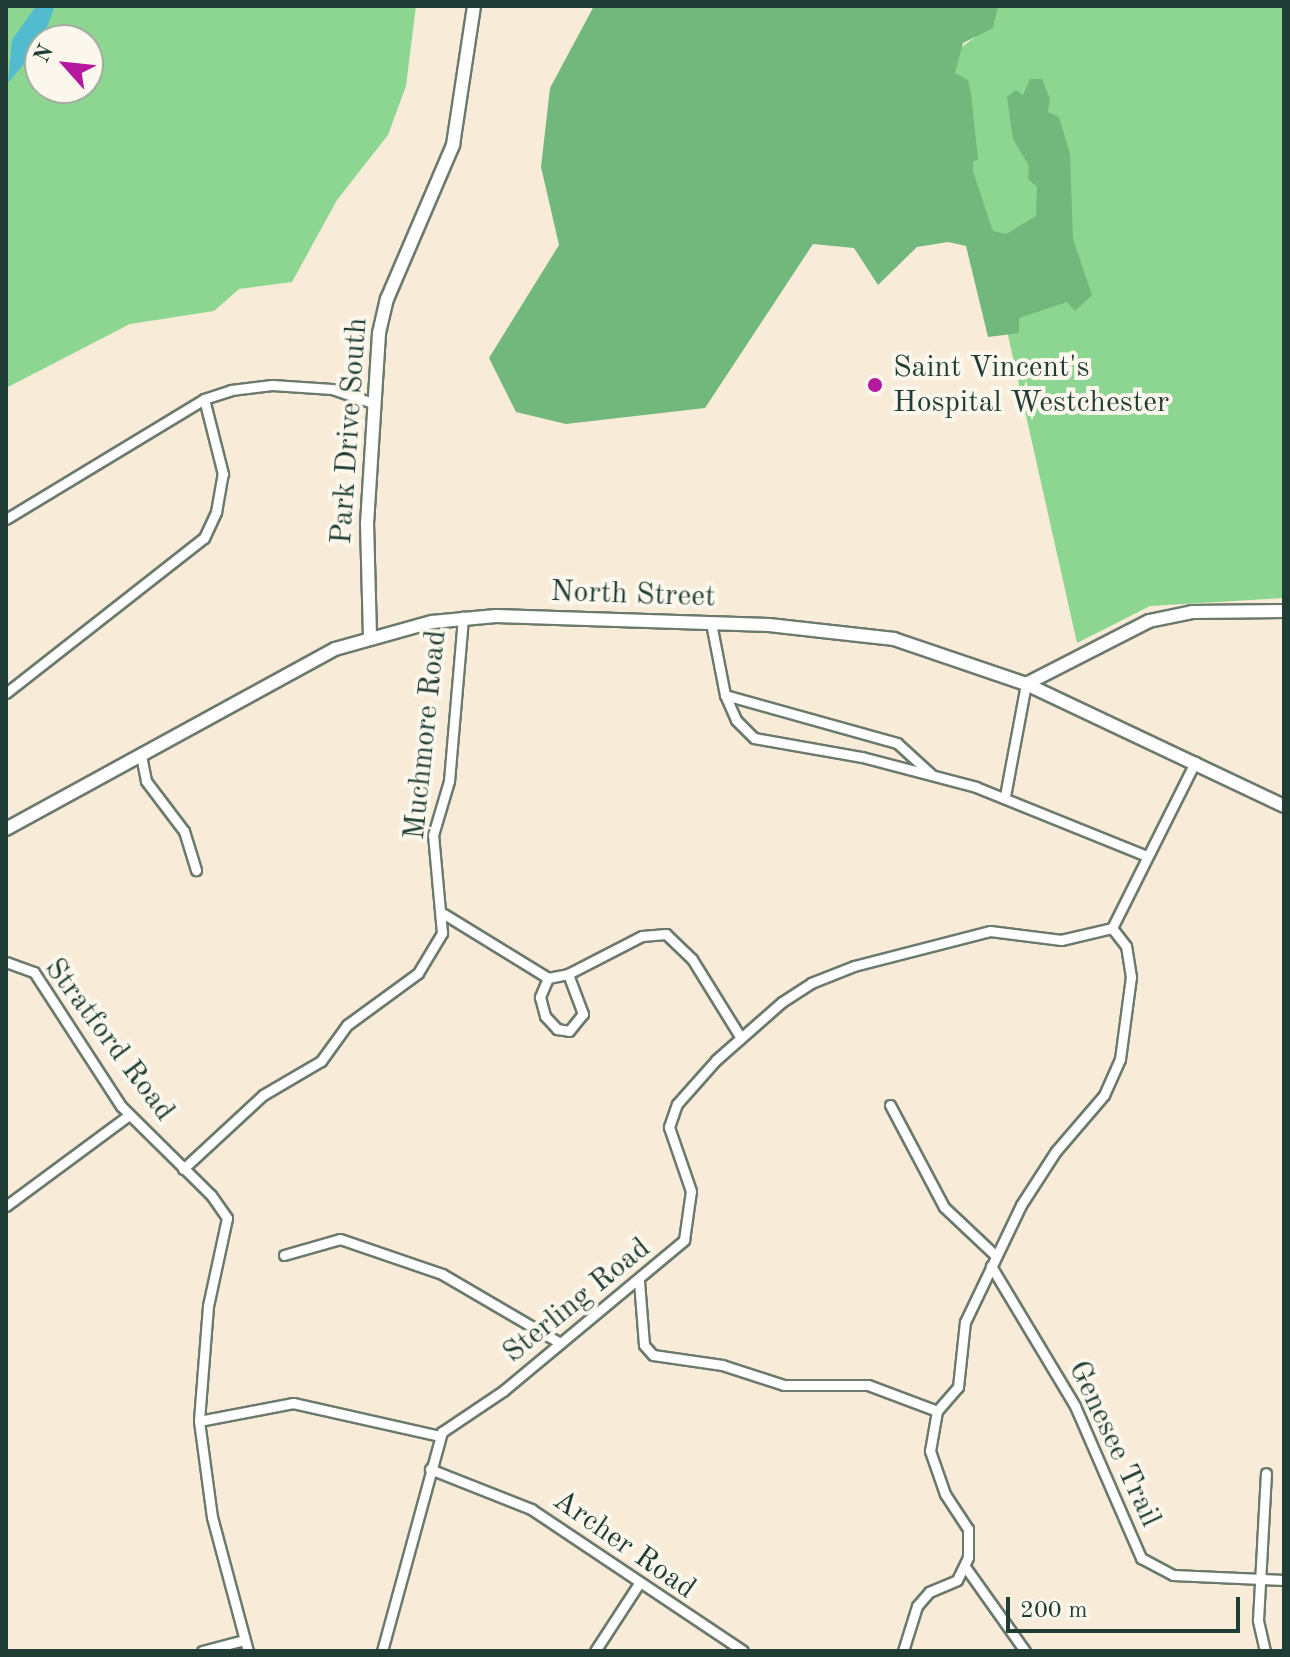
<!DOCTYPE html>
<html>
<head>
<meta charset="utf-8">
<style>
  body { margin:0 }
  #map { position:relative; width:1290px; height:1657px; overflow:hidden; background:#f8ebd7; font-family:"Old Standard TT",serif }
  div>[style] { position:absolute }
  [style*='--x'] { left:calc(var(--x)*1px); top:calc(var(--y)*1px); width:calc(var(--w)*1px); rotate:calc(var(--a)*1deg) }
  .green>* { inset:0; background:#8dd691 }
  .forest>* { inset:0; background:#72b77b }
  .water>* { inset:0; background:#52bbd0 }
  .roads { filter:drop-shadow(2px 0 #6b7a6d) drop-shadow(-2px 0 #6b7a6d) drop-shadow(0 2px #6b7a6d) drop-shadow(0 -2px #6b7a6d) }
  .street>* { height:9px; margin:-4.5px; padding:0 4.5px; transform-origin:4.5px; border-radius:4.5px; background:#fff }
  .secondary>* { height:12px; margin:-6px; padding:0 6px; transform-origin:6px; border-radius:6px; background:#fff }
  .dots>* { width:22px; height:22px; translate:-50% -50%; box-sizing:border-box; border:4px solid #fbf7ec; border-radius:50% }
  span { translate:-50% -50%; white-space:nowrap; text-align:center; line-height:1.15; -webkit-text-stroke:8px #fbf7ec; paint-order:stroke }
  .poi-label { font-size:30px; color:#1f3d34 }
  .left { translate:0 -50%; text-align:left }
  .street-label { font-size:30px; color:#1f3d34 }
  .frame { position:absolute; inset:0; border:8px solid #1f3d34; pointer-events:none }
  .north { position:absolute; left:24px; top:24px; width:80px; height:80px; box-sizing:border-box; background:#fbf7ec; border:2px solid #a3ada2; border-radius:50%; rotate:297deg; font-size:22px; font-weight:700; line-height:32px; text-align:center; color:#1f3d34 }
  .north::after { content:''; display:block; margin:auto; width:28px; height:36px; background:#b5179e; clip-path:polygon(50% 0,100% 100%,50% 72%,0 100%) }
  .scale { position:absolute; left:1006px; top:1597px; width:234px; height:36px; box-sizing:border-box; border:4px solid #1f3d34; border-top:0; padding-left:10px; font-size:24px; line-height:28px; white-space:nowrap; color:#1f3d34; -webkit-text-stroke:6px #fbf7ec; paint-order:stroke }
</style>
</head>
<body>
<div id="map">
  <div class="green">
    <i style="clip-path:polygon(evenodd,6px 6px,416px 6px,406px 86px,388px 135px,337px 200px,292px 282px,239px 289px,214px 311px,130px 324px,6px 388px,6px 6px,40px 40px,88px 40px,88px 88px,40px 88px,40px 40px)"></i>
    <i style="clip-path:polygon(991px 6px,1284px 6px,1284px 598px,1150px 606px,1077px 643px,946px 59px,995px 22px)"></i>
  </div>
  <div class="forest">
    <i style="clip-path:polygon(594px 6px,998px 6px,993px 28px,963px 43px,955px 73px,968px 80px,971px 94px,978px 159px,973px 162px,973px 171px,989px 220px,993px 231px,1006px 234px,1036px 216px,1037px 187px,1028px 179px,1029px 166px,1013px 139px,1007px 97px,1016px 90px,1023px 95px,1030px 79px,1042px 79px,1050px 99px,1048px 112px,1059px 117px,1070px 154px,1073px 239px,1092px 295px,1075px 311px,1067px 302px,1019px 318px,1019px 333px,988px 337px,966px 246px,948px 242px,917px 247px,878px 285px,854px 248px,813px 244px,705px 408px,566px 424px,516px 412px,489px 358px,559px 245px,541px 167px,550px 88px)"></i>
  </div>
  <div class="water">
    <i style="clip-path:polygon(36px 6px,55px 6px,40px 45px,8px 83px,12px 40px)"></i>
  </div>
  <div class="roads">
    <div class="street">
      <i style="--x:6;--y:519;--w:232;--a:-31.2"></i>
      <i style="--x:204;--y:399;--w:28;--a:-18"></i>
      <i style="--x:231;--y:390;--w:41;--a:-7"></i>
      <i style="--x:272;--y:385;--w:60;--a:3.8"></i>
      <i style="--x:332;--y:389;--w:43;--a:18.9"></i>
      <i style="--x:711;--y:623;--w:73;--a:79"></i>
      <i style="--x:725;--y:695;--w:27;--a:66"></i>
      <i style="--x:736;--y:720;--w:25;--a:45"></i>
      <i style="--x:754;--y:738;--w:110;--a:10"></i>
      <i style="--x:862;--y:757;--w:118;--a:14.7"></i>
      <i style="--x:976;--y:787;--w:184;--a:22"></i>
      <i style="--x:6;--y:693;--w:251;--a:-38.1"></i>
      <i style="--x:204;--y:538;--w:29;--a:-65"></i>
      <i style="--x:216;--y:512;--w:39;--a:-80"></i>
      <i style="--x:223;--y:474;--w:77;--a:-104.2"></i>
      <i style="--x:725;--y:695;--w:179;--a:15.6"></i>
      <i style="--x:897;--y:743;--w:46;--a:42.4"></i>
      <i style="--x:141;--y:755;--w:26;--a:79"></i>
      <i style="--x:146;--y:781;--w:63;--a:52.8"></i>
      <i style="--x:184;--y:831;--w:41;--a:72.9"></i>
      <i style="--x:1005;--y:796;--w:114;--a:-79.4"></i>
      <i style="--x:444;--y:914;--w:122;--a:31.6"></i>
      <i style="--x:548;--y:978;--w:20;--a:-11"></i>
      <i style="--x:568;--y:974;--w:83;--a:-27.2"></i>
      <i style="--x:642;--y:936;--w:24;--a:-5"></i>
      <i style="--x:666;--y:934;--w:36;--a:44"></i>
      <i style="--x:692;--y:959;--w:93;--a:58.2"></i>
      <i style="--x:6;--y:962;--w:30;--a:20"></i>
      <i style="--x:34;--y:972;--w:160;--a:57"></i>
      <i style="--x:121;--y:1106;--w:127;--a:44.7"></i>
      <i style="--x:211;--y:1195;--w:28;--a:55"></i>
      <i style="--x:227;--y:1218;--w:90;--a:102.2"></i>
      <i style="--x:208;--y:1306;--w:115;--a:94.5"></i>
      <i style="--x:199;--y:1421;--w:97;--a:82.3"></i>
      <i style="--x:212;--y:1517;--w:139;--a:75"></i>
      <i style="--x:548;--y:978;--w:21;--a:113"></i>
      <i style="--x:540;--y:997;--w:20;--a:75"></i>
      <i style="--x:545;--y:1016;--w:18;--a:47"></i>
      <i style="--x:557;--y:1029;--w:12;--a:9"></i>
      <i style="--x:569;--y:1031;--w:22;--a:-51"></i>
      <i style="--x:583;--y:1014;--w:43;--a:-110.6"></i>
      <i style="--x:890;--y:1105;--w:115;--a:62.1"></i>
      <i style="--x:944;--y:1207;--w:71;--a:43.3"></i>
      <i style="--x:183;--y:1169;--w:109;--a:-42.8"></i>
      <i style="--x:263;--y:1095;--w:67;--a:-30.4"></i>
      <i style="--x:321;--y:1061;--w:44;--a:-54.2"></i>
      <i style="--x:347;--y:1025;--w:88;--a:-36.2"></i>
      <i style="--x:418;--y:973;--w:47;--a:-59"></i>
      <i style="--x:442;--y:933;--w:98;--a:-95.2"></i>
      <i style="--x:433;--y:835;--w:56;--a:-73.5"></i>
      <i style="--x:449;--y:781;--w:165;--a:-85.1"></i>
      <i style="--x:6;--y:1206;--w:153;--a:-36.5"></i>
      <i style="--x:284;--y:1255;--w:58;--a:-15.9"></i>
      <i style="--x:340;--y:1239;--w:108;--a:18.9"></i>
      <i style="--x:442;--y:1274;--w:137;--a:30.3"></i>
      <i style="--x:991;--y:1266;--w:163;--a:59"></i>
      <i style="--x:1075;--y:1406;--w:166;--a:66.5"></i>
      <i style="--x:1141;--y:1558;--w:36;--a:28"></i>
      <i style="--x:1173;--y:1575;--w:111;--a:2.6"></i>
      <i style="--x:639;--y:1281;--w:64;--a:85.5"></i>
      <i style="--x:644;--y:1345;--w:13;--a:48"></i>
      <i style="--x:653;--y:1355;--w:70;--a:8.2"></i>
      <i style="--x:722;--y:1365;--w:65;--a:17.9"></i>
      <i style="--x:784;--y:1385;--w:84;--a:0"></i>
      <i style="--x:868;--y:1385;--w:74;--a:20.6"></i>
      <i style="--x:199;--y:1421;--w:96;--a:-10.8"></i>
      <i style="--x:293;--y:1403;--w:150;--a:12.7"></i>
      <i style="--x:430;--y:1469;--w:109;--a:21.6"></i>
      <i style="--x:531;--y:1509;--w:255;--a:33.8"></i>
      <i style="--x:966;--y:1568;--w:102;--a:54.6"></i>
      <i style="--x:202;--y:1651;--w:43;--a:-14.7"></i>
      <i style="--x:382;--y:1651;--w:227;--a:-74.7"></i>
      <i style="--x:442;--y:1432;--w:73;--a:-33.9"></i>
      <i style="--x:503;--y:1391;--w:236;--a:-39.8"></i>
      <i style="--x:684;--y:1240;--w:49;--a:-81.9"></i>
      <i style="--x:691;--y:1191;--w:68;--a:-109"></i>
      <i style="--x:669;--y:1127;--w:24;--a:-71"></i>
      <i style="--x:677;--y:1104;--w:59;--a:-48.4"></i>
      <i style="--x:716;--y:1060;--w:88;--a:-41.3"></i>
      <i style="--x:782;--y:1002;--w:35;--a:-33"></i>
      <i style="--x:811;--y:983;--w:46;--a:-21.6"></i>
      <i style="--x:854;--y:966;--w:140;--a:-14.4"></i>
      <i style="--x:990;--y:931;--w:72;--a:7.2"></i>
      <i style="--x:1061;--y:940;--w:52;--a:-13.2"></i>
      <i style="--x:1112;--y:928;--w:186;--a:-63.4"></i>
      <i style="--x:595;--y:1651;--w:79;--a:-56.9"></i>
      <i style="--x:903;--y:1651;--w:47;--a:-72.7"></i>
      <i style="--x:917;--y:1606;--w:18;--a:-49"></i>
      <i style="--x:929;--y:1592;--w:30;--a:-23"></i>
      <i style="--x:957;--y:1580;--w:25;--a:-64"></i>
      <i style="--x:968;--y:1557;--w:28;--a:-90"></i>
      <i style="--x:968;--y:1529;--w:42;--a:-123.3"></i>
      <i style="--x:945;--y:1494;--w:46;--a:-109.2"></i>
      <i style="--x:930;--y:1451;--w:41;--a:-80.1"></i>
      <i style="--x:937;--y:1411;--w:32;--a:-49"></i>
      <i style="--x:958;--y:1387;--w:65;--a:-83.9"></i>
      <i style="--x:965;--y:1322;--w:130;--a:-64.4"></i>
      <i style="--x:1021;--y:1205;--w:64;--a:-57.1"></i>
      <i style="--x:1056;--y:1151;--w:74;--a:-49.4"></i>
      <i style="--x:1104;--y:1095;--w:39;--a:-66"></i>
      <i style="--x:1120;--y:1059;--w:83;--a:-82.4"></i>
      <i style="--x:1131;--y:977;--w:31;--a:-99"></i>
      <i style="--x:1126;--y:946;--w:23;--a:-128"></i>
      <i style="--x:1265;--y:1651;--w:32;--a:-103"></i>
      <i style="--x:1258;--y:1620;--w:147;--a:-86.9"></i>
    </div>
    <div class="secondary">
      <i style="--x:370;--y:637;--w:113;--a:-91.5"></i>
      <i style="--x:367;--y:524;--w:191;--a:-86.4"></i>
      <i style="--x:379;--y:333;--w:35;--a:-77"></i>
      <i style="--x:387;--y:299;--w:168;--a:-66.8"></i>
      <i style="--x:453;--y:145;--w:141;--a:-81.4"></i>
      <i style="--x:1026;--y:684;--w:138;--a:-27.1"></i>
      <i style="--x:1149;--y:621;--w:44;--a:-11.8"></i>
      <i style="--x:1192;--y:612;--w:92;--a:-0.6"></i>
      <i style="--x:6;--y:829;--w:375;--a:-28.7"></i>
      <i style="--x:335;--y:649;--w:101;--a:-15.6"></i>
      <i style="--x:432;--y:622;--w:64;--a:-5.4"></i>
      <i style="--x:496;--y:616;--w:273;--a:1.9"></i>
      <i style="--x:769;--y:625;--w:126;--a:6.4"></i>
      <i style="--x:894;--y:639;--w:139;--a:18.8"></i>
      <i style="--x:1026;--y:684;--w:285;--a:25.3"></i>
    </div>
  </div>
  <div class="dots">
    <i style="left:875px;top:385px;background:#b5179e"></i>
  </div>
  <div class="poi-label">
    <span class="left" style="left:893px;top:385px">Saint Vincent's<br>Hospital Westchester</span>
  </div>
  <div class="street-label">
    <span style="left:350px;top:431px;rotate:-86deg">Park Drive South</span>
    <span style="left:633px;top:595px;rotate:2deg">North Street</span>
    <span style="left:426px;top:735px;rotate:-84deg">Muchmore Road</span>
    <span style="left:109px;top:1040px;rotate:53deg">Stratford Road</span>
    <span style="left:577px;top:1301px;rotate:-39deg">Sterling Road</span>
    <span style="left:1114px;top:1444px;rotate:65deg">Genesee Trail</span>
    <span style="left:624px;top:1545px;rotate:35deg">Archer Road</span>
  </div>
  <div class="frame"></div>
  <div class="north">N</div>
  <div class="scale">200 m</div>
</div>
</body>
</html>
